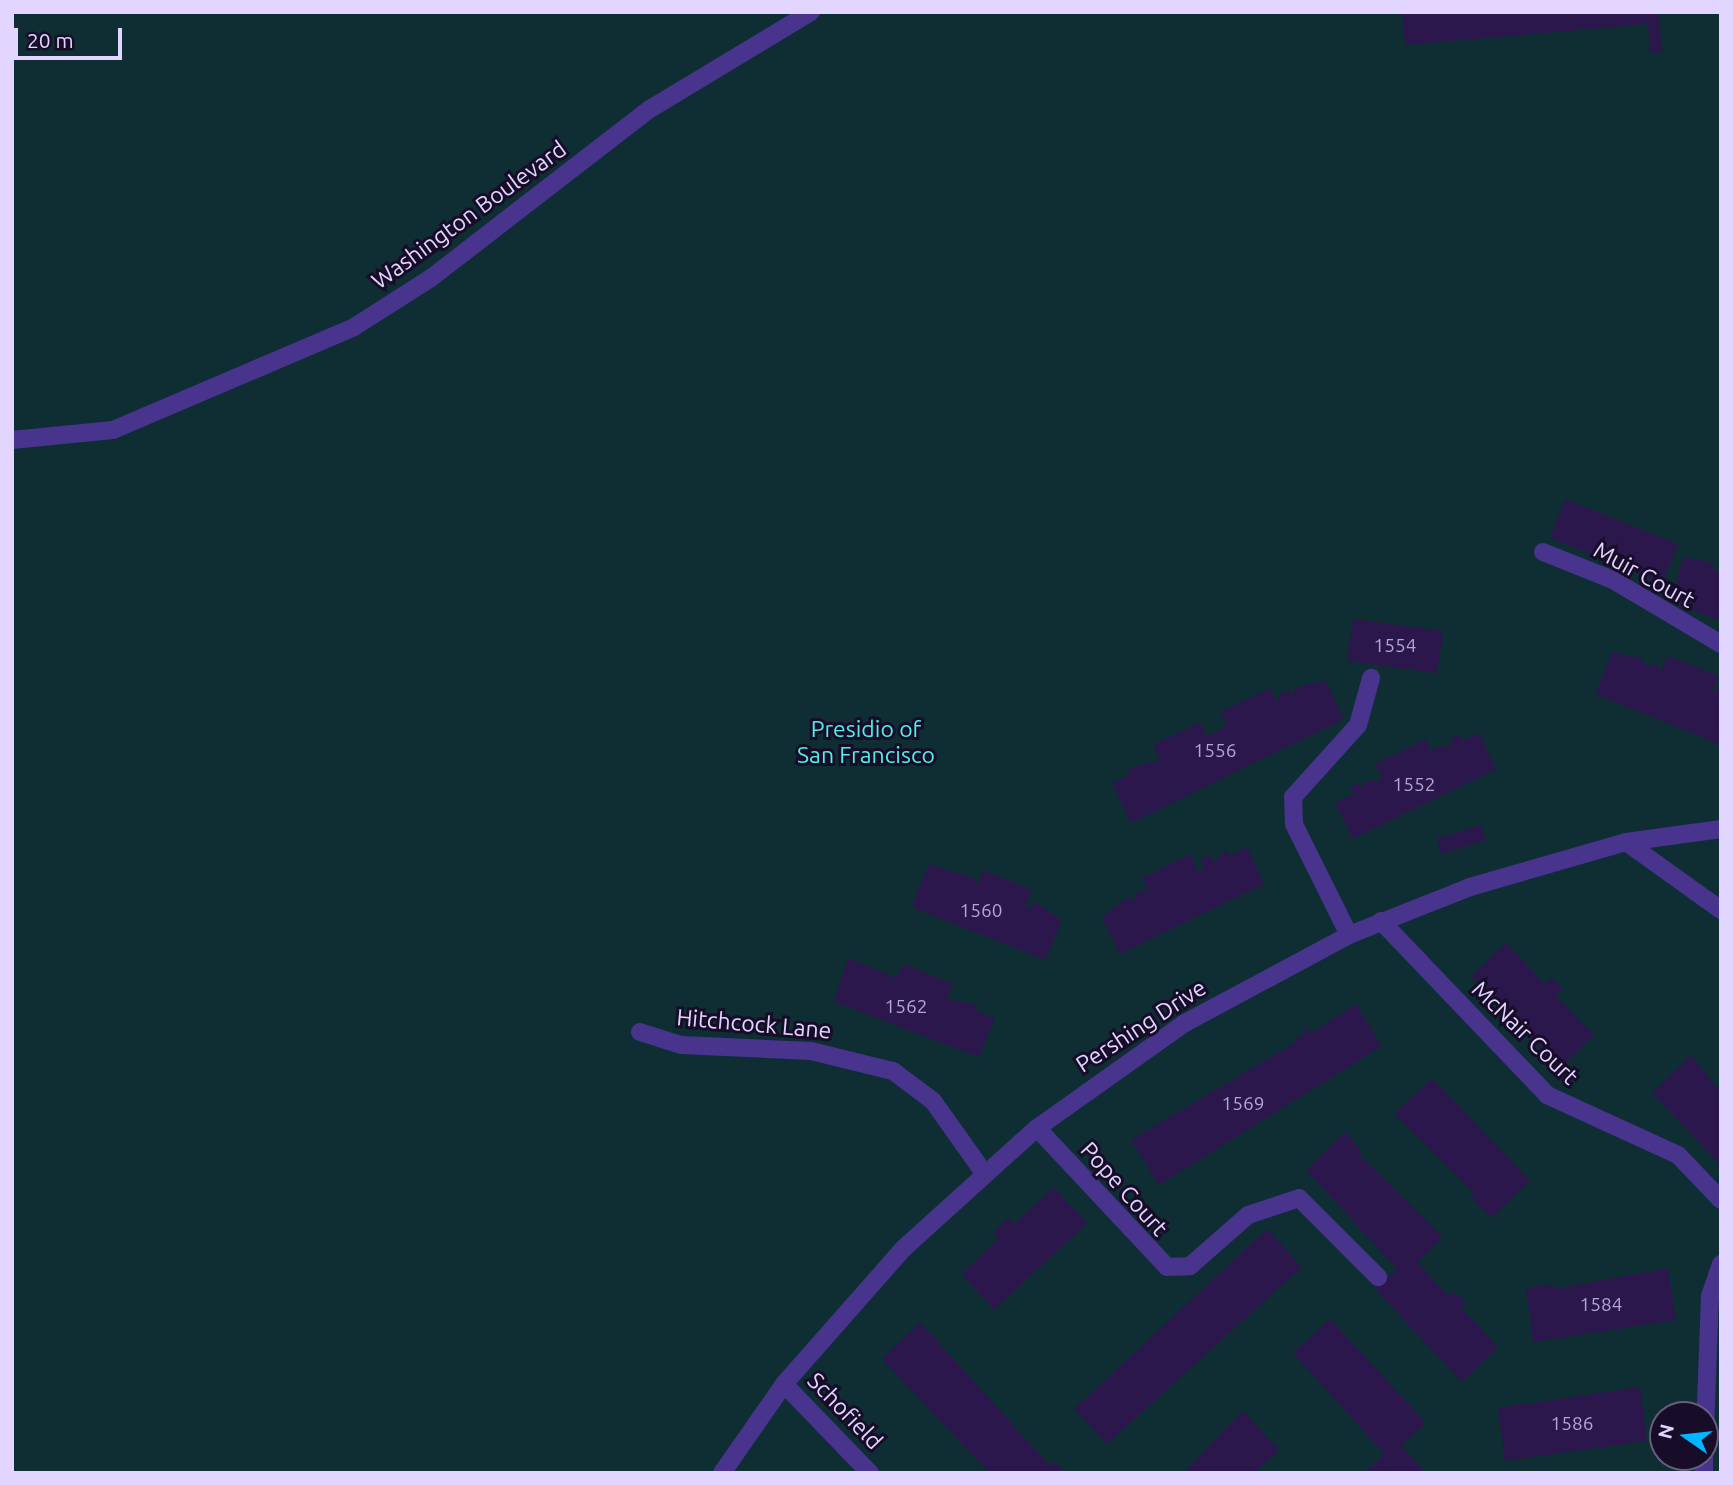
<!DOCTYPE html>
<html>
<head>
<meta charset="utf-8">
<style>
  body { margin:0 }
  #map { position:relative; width:1733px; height:1485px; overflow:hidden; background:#170d29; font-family:Ubuntu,sans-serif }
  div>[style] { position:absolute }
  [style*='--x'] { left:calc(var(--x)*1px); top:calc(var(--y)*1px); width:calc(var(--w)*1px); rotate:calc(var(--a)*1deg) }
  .green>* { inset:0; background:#0f2e34 }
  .building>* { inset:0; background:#2c174c }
  .minor>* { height:18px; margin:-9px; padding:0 9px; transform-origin:9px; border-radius:9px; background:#48338d }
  span { translate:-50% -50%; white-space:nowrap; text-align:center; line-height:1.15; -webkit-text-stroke:6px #170d29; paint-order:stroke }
  .number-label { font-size:19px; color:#b4a6d2 }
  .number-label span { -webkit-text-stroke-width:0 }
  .street-label { font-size:23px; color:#e2d5ff }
  .park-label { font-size:23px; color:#53ede4 }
  .frame { position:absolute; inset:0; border:14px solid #e2d5ff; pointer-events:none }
  .north { position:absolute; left:1649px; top:1401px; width:70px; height:70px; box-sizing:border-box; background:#170d29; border:2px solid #685d7f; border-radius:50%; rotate:284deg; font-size:19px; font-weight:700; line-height:28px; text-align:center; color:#e2d5ff }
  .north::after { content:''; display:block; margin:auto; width:24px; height:32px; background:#01b5ff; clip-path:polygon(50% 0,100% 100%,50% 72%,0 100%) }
  .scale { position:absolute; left:14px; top:28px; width:108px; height:32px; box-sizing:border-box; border:4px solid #e2d5ff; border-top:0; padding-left:9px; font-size:21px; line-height:24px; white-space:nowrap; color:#e2d5ff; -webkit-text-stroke:5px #170d29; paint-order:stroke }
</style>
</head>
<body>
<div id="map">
  <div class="green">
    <i style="clip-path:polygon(evenodd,12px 12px,1721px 12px,1721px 1473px,12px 1473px,12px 12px,1663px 1415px,1705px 1415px,1705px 1457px,1663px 1457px,1663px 1415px)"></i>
  </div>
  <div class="building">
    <i style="clip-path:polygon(1402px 12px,1659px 12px,1662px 52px,1650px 53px,1648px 24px,1405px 45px)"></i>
    <i style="clip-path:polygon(1565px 499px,1678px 544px,1662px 583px,1550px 538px)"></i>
    <i style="clip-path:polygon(1683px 557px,1714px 563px,1712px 569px,1721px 572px,1721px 621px,1671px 602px)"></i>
    <i style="clip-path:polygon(1353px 619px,1443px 631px,1437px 673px,1347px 661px)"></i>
    <i style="clip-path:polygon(1612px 652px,1641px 658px,1646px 666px,1658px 664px,1661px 672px,1667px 656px,1719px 676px,1712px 693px,1721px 687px,1721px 745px,1595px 694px)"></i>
    <i style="clip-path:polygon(1325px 680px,1344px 719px,1131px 823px,1112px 783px,1130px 774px,1127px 769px,1160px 760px,1153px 745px,1200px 722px,1207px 736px,1227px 726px,1220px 712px,1271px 688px,1277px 703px,1280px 694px,1289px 690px,1292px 696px,1295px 688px)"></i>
    <i style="clip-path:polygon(1479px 733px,1496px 769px,1353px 839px,1335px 803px,1354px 794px,1350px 787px,1358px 783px,1362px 790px,1364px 782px,1382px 780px,1375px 764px,1426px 739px,1433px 755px,1434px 747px,1453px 746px,1449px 739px,1459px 735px,1462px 741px)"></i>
    <i style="clip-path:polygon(1481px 825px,1486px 840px,1441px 854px,1437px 839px)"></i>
    <i style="clip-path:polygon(1247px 847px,1264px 884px,1120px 954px,1102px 917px,1128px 897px,1137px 901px,1134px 894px,1144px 890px,1150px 894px,1142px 878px,1190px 854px,1198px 871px,1204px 868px,1200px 859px,1210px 855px,1214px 863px,1226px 849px,1230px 856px)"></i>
    <i style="clip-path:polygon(929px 864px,973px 878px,977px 885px,983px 870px,1032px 890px,1026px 906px,1032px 908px,1034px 901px,1062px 921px,1045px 960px,916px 909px,912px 904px)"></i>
    <i style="clip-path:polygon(1506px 943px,1545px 984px,1551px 977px,1563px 989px,1556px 996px,1594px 1035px,1560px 1069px,1471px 976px)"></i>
    <i style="clip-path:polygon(848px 958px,896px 978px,903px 964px,953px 984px,947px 999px,978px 1005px,976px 1011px,995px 1018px,979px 1057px,834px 1002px)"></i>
    <i style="clip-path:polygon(1356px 1004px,1382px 1046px,1159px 1185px,1131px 1140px,1296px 1042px,1298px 1033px,1301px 1039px,1306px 1027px,1310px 1034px)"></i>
    <i style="clip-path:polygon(1691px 1055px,1721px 1093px,1721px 1166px,1652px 1093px)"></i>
    <i style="clip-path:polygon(1432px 1078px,1530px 1181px,1491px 1218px,1471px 1198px,1475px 1194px,1394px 1114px)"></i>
    <i style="clip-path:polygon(1345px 1132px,1362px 1151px,1359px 1155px,1443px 1237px,1417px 1262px,1449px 1296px,1454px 1291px,1466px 1303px,1461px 1308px,1498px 1347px,1462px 1382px,1375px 1289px,1397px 1269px,1306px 1170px)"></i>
    <i style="clip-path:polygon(1054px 1187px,1087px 1223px,994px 1310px,961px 1274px,999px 1238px,994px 1232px,1009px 1218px,1014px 1224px)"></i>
    <i style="clip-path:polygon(1267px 1229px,1302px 1267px,1107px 1444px,1074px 1409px)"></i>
    <i style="clip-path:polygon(1668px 1268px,1676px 1320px,1533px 1342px,1526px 1288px,1554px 1284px,1555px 1289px)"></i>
    <i style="clip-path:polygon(1330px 1319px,1426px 1423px,1401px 1445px,1426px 1473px,1364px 1473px,1384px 1454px,1293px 1353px)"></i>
    <i style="clip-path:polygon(920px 1322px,1050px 1466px,1055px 1461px,1065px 1473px,989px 1473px,882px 1359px)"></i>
    <i style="clip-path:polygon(1640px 1387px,1647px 1441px,1505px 1461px,1498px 1408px)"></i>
    <i style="clip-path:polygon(1243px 1411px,1279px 1450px,1255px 1473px,1183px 1473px)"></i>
  </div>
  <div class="minor">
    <i style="--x:12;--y:440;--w:101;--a:-5.7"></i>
    <i style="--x:113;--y:430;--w:262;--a:-23.1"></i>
    <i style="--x:354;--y:327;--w:91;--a:-32.5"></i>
    <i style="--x:431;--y:278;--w:277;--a:-37.7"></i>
    <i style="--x:650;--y:109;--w:188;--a:-31.1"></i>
    <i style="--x:1543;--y:552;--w:75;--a:21.8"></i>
    <i style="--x:1613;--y:580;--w:126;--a:30.7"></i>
    <i style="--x:1626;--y:842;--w:117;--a:35.6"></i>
    <i style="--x:1381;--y:921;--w:240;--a:46.3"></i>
    <i style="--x:1547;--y:1095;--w:144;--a:24.6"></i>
    <i style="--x:1678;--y:1155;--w:62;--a:46.3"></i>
    <i style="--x:1349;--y:935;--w:124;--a:-116.4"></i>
    <i style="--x:1294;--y:824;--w:27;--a:-92"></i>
    <i style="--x:1293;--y:797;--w:97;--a:-47.9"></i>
    <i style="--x:1358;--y:725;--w:49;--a:-74.5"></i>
    <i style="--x:640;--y:1032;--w:43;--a:17.6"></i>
    <i style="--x:681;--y:1045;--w:130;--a:2.6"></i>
    <i style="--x:811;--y:1051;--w:84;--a:13.7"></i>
    <i style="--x:893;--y:1071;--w:50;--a:36.9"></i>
    <i style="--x:933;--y:1101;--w:88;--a:54.7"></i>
    <i style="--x:1037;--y:1128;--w:190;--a:46.9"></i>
    <i style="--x:1167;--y:1267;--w:23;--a:-2"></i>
    <i style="--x:1190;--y:1266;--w:77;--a:-41.3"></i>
    <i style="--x:1248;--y:1215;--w:54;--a:-18.4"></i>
    <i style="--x:1299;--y:1198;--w:112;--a:45"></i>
    <i style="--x:784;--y:1384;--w:124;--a:46"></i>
    <i style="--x:1705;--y:1431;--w:135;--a:-87.9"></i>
    <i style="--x:1710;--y:1296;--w:34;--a:-71"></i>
    <i style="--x:722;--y:1473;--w:108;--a:-55.1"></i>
    <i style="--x:784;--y:1384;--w:181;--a:-48.6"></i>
    <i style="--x:904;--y:1248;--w:179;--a:-42.1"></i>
    <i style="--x:1037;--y:1128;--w:181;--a:-35.4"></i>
    <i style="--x:1185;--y:1023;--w:186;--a:-28.2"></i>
    <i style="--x:1349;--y:935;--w:130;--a:-21.6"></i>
    <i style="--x:1470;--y:887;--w:162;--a:-16.1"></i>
    <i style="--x:1626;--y:842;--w:96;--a:-7.8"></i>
    <i style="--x:1704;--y:1473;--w:16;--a:-90"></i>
  </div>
  <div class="number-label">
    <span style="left:1395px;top:646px">1554</span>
    <span style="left:1215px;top:751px">1556</span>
    <span style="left:1414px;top:785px">1552</span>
    <span style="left:981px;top:911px">1560</span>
    <span style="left:906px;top:1007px">1562</span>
    <span style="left:1243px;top:1104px">1569</span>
    <span style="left:1601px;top:1305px">1584</span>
    <span style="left:1572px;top:1424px">1586</span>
  </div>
  <div class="street-label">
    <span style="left:469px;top:215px;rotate:-36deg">Washington Boulevard</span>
    <span style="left:1644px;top:575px;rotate:29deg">Muir Court</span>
    <span style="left:754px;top:1024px;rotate:5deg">Hitchcock Lane</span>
    <span style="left:1141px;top:1026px;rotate:-33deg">Pershing Drive</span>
    <span style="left:1525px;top:1033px;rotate:44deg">McNair Court</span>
    <span style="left:1124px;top:1189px;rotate:48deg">Pope Court</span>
    <span style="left:845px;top:1411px;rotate:46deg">Schofield</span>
  </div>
  <div class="park-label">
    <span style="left:866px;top:742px">Presidio of<br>San Francisco</span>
  </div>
  <div class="frame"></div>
  <div class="north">N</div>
  <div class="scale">20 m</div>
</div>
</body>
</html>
